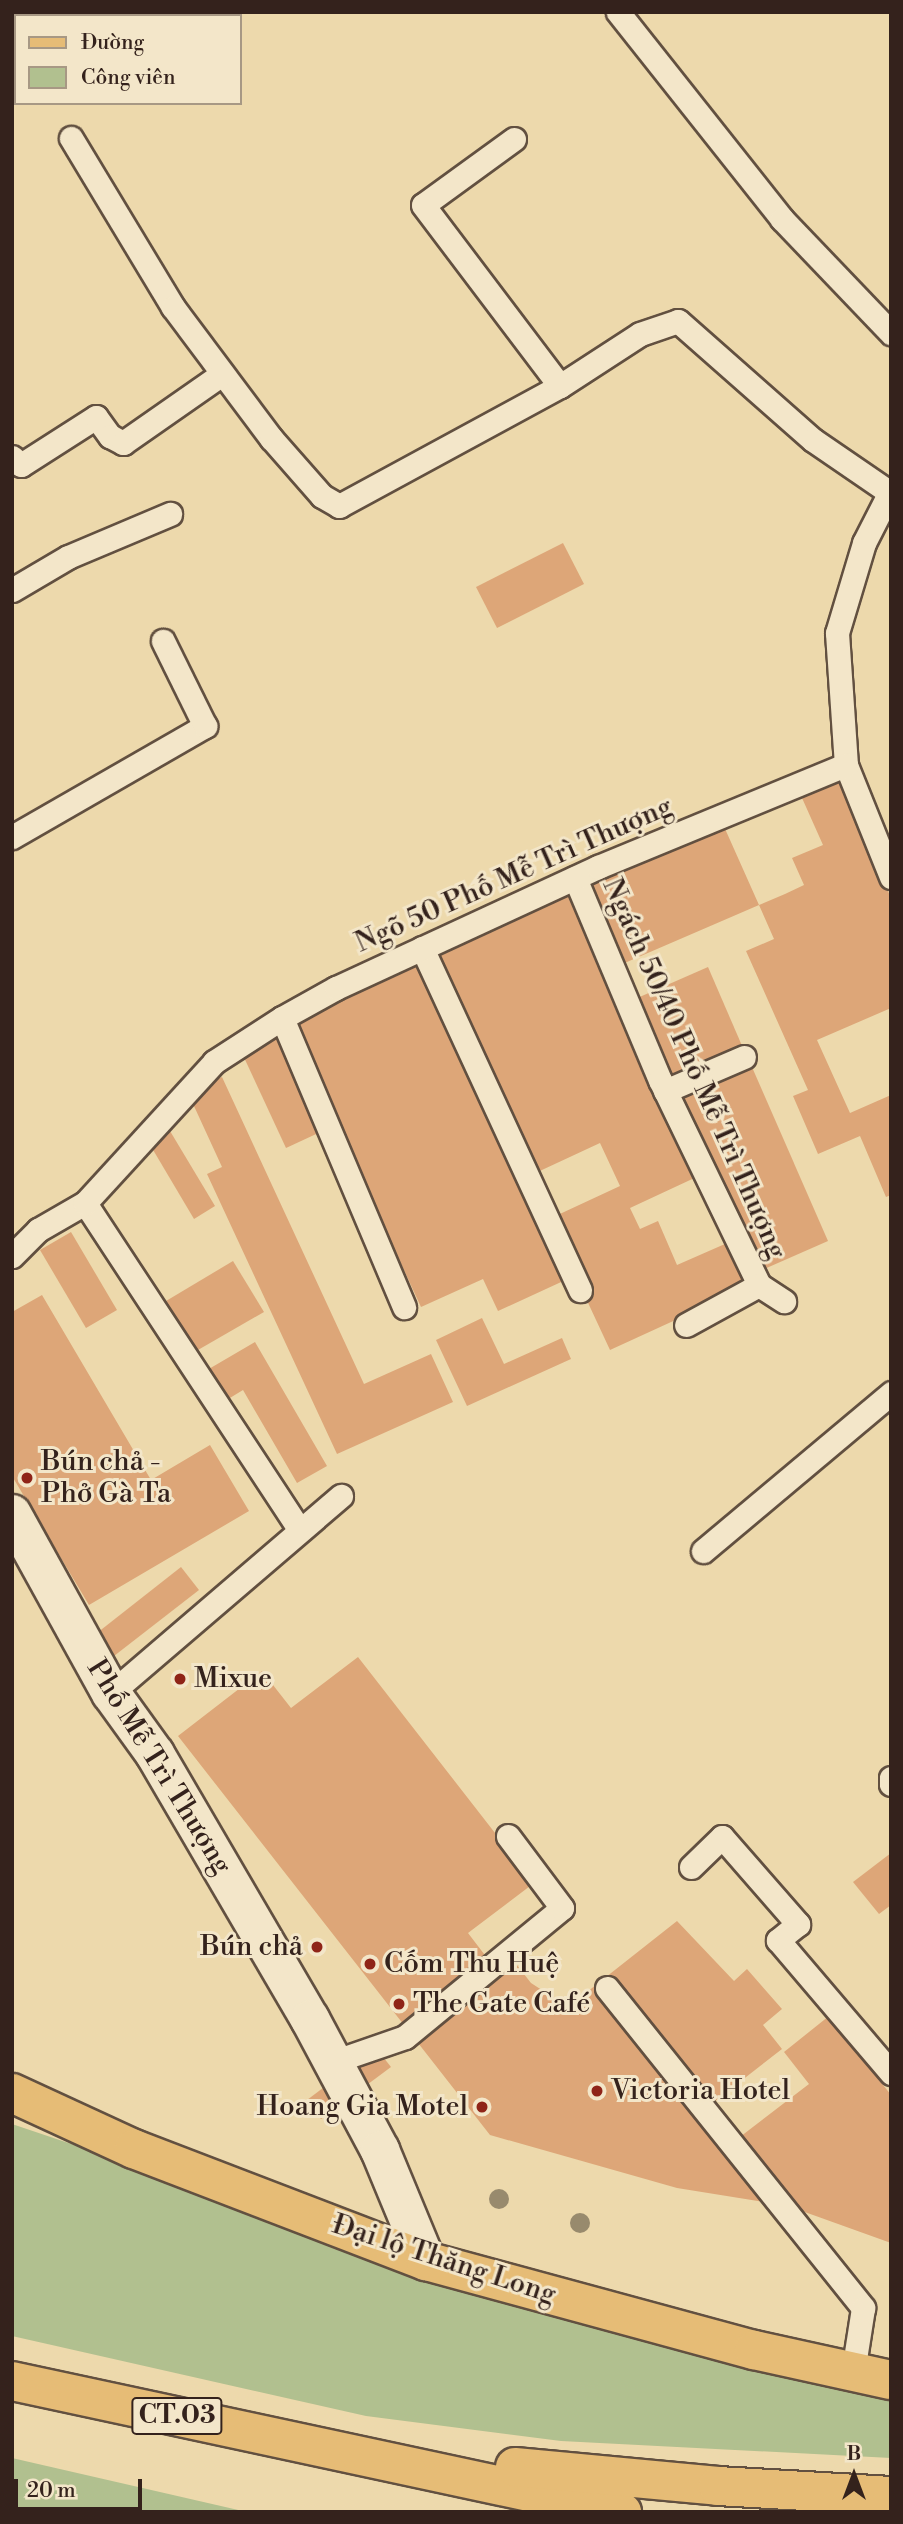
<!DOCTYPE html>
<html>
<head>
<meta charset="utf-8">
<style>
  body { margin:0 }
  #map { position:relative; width:903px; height:2524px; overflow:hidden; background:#edd9ac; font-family:"Libre Bodoni",serif }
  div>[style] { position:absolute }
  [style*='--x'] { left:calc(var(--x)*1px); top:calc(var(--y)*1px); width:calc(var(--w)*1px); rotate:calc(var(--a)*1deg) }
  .green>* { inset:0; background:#b1c08f }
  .building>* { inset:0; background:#dda678 }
  .roads { filter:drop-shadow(2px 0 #625040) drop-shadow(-2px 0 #625040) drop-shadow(0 2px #625040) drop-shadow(0 -2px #625040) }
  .lane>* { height:23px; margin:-11.5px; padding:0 11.5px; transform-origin:11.5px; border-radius:11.5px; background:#f3e6c9 }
  .street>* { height:38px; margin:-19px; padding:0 19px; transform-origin:19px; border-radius:19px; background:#f3e6c9 }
  .primary>* { height:38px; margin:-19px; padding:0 19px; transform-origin:19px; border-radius:19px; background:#e6bc76 }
  .highway>* { height:38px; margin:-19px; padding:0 19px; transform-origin:19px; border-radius:19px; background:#e6bc76 }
  .trees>* { width:20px; height:20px; margin:-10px; border-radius:50%; background:#988a6d }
  .dots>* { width:19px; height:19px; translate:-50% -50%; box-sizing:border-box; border:4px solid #f3e6c9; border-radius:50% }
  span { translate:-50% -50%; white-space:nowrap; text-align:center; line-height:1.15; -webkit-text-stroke:6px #f3e6c9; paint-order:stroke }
  .shield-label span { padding:2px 5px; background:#f3e6c9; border:2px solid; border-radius:5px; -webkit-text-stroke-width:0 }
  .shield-label { font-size:26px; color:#34221c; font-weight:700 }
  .street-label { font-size:28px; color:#34221c }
  .poi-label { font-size:28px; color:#34221c }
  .left { translate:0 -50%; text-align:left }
  .right { translate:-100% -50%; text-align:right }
  .frame { position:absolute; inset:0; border:14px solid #34221c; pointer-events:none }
  .legend { position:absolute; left:14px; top:14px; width:228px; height:91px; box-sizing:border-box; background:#f3e6c9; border:2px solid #a79884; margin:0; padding:9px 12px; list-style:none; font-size:21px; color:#34221c }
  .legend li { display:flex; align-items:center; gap:14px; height:35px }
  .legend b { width:35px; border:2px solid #a79884 }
  .north { position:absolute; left:819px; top:2440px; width:70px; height:70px; -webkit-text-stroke:5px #f3e6c9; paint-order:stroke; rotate:0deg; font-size:19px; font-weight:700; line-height:28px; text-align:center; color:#34221c }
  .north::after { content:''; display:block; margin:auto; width:24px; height:32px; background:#34221c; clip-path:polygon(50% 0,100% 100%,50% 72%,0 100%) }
  .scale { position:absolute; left:14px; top:2479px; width:128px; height:32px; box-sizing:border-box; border:4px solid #34221c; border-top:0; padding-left:9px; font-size:21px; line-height:24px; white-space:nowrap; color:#34221c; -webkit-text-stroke:5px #f3e6c9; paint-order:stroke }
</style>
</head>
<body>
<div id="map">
  <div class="green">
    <i style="clip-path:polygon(12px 2124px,514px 2293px,891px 2381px,891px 2458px,561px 2441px,366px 2416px,12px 2336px)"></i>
    <i style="clip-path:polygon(12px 2458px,247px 2512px,12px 2512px)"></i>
  </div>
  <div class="building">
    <i style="clip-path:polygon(563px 543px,584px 584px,497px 628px,476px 587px)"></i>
    <i style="clip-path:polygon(836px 773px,891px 898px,891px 1008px,817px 1040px,850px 1113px,891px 1095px,891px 1195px,886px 1197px,860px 1136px,818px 1154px,793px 1096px,808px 1090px,746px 951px,774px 939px,759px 905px,620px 965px,584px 882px,722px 822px,759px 905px,785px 894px,804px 885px,792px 858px,823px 845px,798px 789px)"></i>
    <i style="clip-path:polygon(570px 887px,703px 1174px,630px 1208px,640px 1229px,658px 1221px,677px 1265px,734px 1240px,754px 1284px,610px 1350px,549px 1219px,620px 1186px,600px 1143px,529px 1176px,427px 953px)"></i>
    <i style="clip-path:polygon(426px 959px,572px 1277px,498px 1311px,483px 1279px,421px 1307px,289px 1021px)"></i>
    <i style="clip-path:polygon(708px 967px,746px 1055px,673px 1086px,635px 999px)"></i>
    <i style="clip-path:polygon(282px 1032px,327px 1129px,286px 1148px,241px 1051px)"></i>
    <i style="clip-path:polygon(748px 1058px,828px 1241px,755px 1273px,675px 1090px)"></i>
    <i style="clip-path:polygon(222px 1077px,364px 1384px,431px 1354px,453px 1402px,337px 1454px,207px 1174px,222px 1167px,188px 1093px)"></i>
    <i style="clip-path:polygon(167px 1126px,215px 1206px,194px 1219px,146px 1138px)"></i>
    <i style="clip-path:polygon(71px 1232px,117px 1310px,86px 1328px,40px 1250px)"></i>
    <i style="clip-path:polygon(233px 1261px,264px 1312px,191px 1354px,161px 1304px)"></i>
    <i style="clip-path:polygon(42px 1295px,151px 1480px,210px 1445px,249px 1511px,89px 1605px,12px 1476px,12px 1312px)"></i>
    <i style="clip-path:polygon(482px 1318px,504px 1364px,562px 1338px,571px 1359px,467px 1406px,436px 1340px)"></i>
    <i style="clip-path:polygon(255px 1342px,327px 1466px,297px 1483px,243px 1390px,220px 1404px,202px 1373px)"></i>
    <i style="clip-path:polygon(181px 1567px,199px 1590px,114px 1656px,97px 1633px)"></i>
    <i style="clip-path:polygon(358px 1657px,534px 1883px,468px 1933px,494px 1967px,509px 1955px,531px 1983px,568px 2007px,677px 1921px,734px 1981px,747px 1969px,782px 2009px,763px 2025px,782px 2049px,709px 2106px,736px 2140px,809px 2084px,784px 2052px,829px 2016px,891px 2095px,891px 2243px,788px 2206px,677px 2188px,490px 2135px,178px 1736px,262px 1671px,291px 1708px)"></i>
    <i style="clip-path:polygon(891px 1853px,891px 1905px,879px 1914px,853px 1882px)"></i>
    <i style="clip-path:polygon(376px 2048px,391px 2067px,321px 2119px,307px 2100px)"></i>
  </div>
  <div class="roads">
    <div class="lane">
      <i style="--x:618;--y:12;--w:264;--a:51.6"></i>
      <i style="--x:782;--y:219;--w:158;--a:46.3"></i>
      <i style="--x:71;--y:138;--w:197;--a:58.9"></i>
      <i style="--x:173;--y:307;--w:164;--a:53.2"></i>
      <i style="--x:271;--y:438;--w:77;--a:48.7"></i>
      <i style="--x:322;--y:496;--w:20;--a:30"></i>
      <i style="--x:339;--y:506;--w:251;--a:-28.5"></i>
      <i style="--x:560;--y:386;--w:95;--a:-33"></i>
      <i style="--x:640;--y:334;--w:40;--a:-18.9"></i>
      <i style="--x:678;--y:321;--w:180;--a:41.4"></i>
      <i style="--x:813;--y:440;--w:92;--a:34.4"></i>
      <i style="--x:514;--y:139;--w:112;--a:144"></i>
      <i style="--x:423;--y:205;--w:227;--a:52.9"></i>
      <i style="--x:12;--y:457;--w:12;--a:42"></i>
      <i style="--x:21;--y:465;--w:89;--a:-32.6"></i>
      <i style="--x:96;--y:417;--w:24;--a:54"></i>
      <i style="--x:110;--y:436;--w:15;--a:28"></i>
      <i style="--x:123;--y:443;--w:121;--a:-34.9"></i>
      <i style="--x:891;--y:490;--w:59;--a:117"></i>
      <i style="--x:864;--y:543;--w:94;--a:106.7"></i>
      <i style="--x:837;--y:633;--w:132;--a:86.1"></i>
      <i style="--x:846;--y:765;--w:121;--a:68.1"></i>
      <i style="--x:12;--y:590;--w:65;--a:-30.5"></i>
      <i style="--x:68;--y:557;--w:111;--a:-22.9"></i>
      <i style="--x:12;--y:837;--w:223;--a:-29.9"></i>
      <i style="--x:205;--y:726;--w:95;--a:-116.3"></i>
      <i style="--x:575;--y:878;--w:219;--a:67.2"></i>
      <i style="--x:660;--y:1080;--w:228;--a:64.2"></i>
      <i style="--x:759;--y:1285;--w:83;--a:151.3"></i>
      <i style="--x:422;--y:948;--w:377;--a:65.2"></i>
      <i style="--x:282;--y:1018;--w:314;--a:67.1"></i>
      <i style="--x:665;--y:1091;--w:86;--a:-23.3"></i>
      <i style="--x:85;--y:1203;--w:390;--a:56.7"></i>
      <i style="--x:12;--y:1256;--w:37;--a:-45"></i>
      <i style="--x:38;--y:1230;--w:54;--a:-29.9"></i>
      <i style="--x:85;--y:1203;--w:191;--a:-47.5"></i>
      <i style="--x:214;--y:1062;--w:81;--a:-32.9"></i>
      <i style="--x:282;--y:1018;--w:62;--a:-29.1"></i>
      <i style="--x:336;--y:988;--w:289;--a:-24.8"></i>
      <i style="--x:598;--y:867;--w:268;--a:-22.4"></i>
      <i style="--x:759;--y:1285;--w:30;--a:33"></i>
      <i style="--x:703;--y:1551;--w:246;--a:-40"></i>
      <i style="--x:111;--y:1693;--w:303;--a:-40.6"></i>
      <i style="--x:891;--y:1778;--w:6;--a:90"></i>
      <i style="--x:691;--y:1867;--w:43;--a:-44.1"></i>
      <i style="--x:722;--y:1837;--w:116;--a:48.9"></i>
      <i style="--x:798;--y:1924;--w:26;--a:141"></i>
      <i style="--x:778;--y:1940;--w:175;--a:49.6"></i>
      <i style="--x:607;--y:1988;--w:410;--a:51.3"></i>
      <i style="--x:863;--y:2308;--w:65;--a:98.9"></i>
      <i style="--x:350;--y:2056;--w:58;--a:-19.1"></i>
      <i style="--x:405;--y:2037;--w:203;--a:-39.4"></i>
      <i style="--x:562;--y:1908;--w:90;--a:-126.9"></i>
    </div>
    <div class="street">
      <i style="--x:12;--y:1514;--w:205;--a:61.1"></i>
      <i style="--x:111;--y:1693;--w:75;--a:54.2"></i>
      <i style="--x:155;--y:1754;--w:307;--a:59.7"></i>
      <i style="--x:310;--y:2019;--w:149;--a:61.9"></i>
      <i style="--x:380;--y:2150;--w:120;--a:67.5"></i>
    </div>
    <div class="primary">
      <i style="--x:12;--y:2093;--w:134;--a:24.7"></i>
      <i style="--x:134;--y:2149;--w:313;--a:21"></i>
      <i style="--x:426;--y:2261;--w:340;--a:15.2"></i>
      <i style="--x:754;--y:2350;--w:140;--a:12.4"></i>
    </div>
    <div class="highway">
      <i style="--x:12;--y:2381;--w:624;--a:12.12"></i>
      <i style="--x:515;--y:2467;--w:204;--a:5.3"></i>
      <i style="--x:718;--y:2486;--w:173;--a:3.3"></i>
    </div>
  </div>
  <div class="trees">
    <i style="left:499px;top:2199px"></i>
    <i style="left:580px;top:2223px"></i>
  </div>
  <div class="dots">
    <i style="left:27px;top:1478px;background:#8f2418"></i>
    <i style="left:180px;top:1679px;background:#8f2418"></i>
    <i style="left:317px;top:1947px;background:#8f2418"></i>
    <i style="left:370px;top:1964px;background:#8f2418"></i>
    <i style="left:399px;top:2004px;background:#8f2418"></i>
    <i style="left:597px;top:2091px;background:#8f2418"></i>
    <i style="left:482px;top:2107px;background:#8f2418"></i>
  </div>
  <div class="shield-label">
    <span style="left:177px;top:2416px">CT.03</span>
  </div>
  <div class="street-label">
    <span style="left:514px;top:875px;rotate:-24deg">Ngõ 50 Phố Mễ Trì Thượng</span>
    <span style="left:694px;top:1069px;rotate:66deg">Ngách 50/40 Phố Mễ Trì Thượng</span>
    <span style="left:159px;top:1767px;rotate:58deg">Phố Mễ Trì Thượng</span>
    <span style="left:444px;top:2260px;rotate:18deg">Đại lộ Thăng Long</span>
  </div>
  <div class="poi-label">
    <span class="left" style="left:41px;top:1478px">Bún chả -<br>Phở Gà Ta</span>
    <span class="left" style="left:194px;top:1679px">Mixue</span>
    <span class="right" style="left:303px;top:1947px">Bún chả</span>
    <span class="left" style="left:384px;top:1964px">Cốm Thu Huệ</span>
    <span class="left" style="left:413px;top:2004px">The Gate Café</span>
    <span class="left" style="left:611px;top:2091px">Victoria Hotel</span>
    <span class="right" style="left:468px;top:2107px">Hoang Gia Motel</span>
  </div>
  <div class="frame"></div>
  <ul class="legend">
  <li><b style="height:9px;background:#e6bc76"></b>Đường</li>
  <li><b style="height:19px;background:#b1c08f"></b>Công viên</li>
  </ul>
  <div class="north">B</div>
  <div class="scale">20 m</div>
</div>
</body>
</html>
